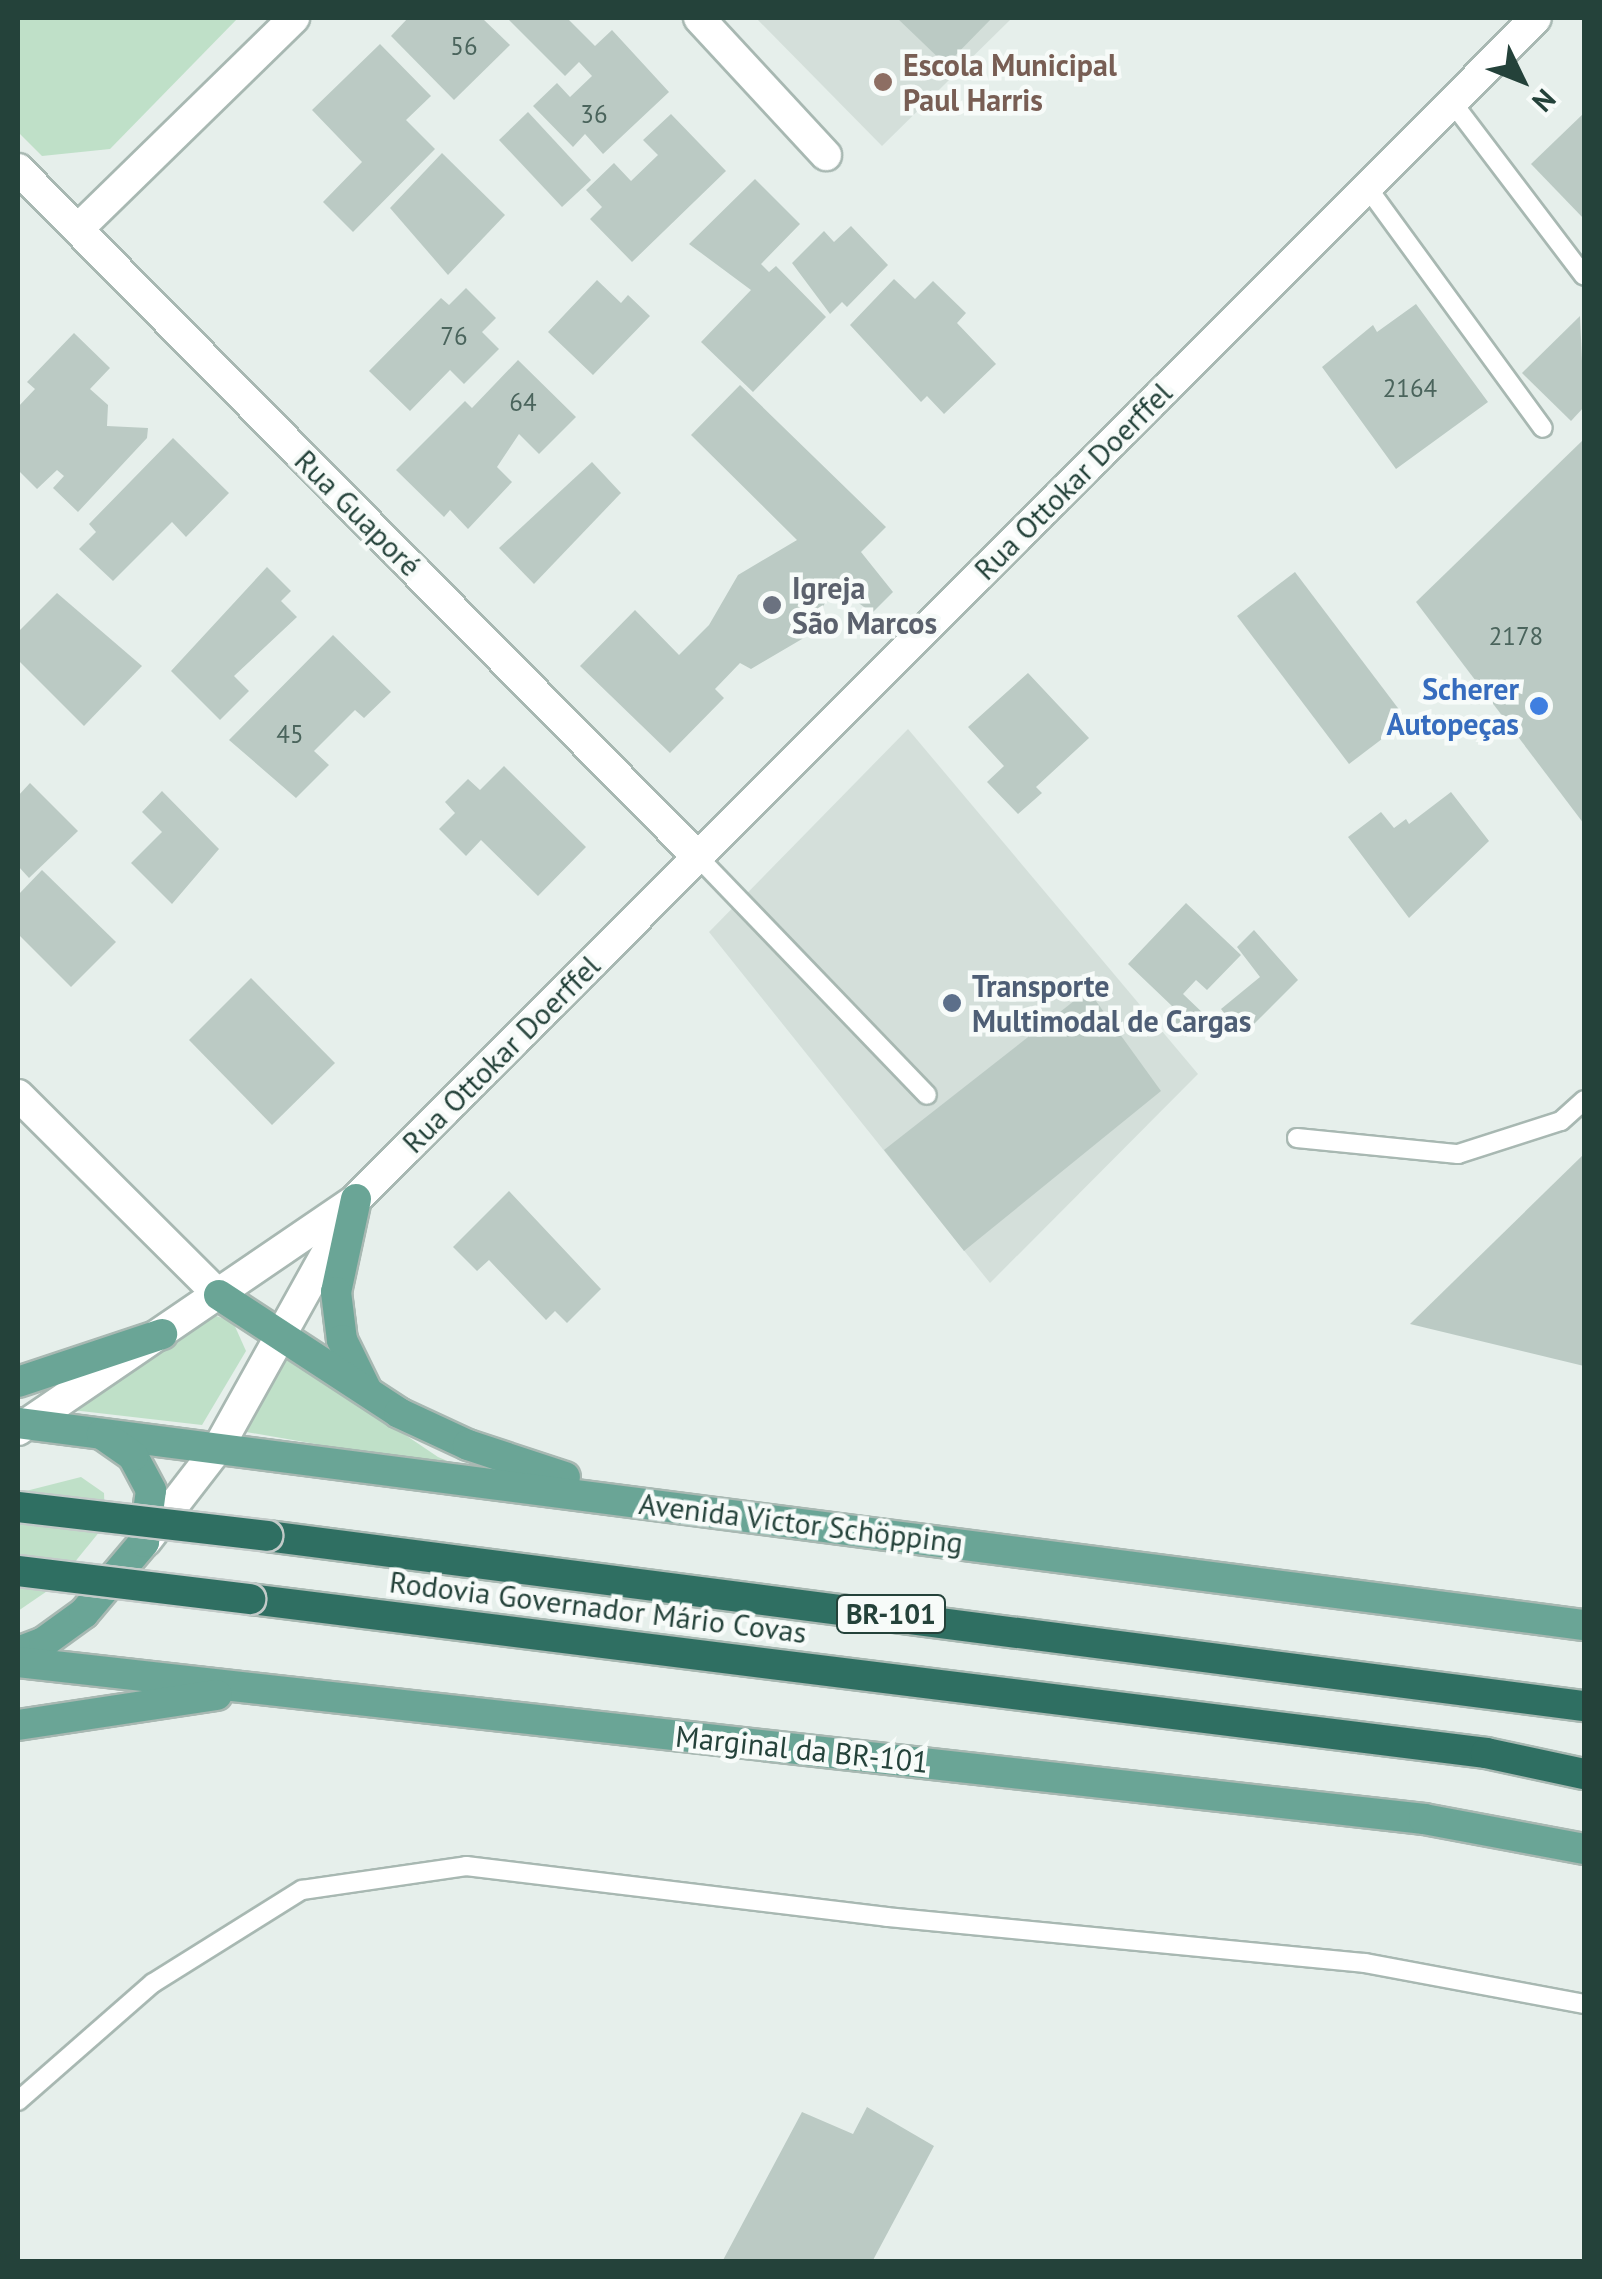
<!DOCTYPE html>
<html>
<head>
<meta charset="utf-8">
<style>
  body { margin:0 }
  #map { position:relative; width:1602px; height:2279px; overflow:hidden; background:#e6efeb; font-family:"PT Sans",sans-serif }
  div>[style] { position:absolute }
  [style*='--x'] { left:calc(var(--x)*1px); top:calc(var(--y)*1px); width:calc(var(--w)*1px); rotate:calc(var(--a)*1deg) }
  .built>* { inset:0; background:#d4dfda }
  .green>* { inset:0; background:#bfe0c8 }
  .building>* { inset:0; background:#bbcac4 }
  .roads { filter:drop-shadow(2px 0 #a8b8b2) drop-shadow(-2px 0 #a8b8b2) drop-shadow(0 2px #a8b8b2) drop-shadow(0 -2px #a8b8b2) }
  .service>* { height:18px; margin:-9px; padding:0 9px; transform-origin:9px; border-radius:9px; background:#fff }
  .minor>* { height:30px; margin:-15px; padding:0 15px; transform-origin:15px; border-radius:15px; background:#fff }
  .secondary>* { height:30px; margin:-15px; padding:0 15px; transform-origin:15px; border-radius:15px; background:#fff }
  .primary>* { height:30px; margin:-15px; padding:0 15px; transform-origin:15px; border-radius:15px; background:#6aa596 }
  .motorway>* { height:30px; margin:-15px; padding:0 15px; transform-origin:15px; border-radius:15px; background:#2f6f62 }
  .bridges { filter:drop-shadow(2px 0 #c2cac8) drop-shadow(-2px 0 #c2cac8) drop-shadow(0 2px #c2cac8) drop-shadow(0 -2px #c2cac8) }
  .motorway-bridge>* { height:30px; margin:-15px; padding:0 15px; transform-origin:15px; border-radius:15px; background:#2f6f62 }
  .dots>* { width:28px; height:28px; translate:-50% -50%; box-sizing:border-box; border:5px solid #f7fbf9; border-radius:50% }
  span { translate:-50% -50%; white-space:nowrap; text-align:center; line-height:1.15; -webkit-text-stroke:9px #f7fbf9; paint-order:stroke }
  .number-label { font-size:25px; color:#4a645c }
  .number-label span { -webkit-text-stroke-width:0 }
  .shield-label span { padding:2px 8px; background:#f7fbf9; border:2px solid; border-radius:8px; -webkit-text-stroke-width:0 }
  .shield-label { font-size:28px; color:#24423a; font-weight:700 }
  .education-label { font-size:30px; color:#785e54; font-weight:700 }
  .left { translate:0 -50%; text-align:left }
  .street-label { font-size:30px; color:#24423a }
  .worship-label { font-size:30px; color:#5b616d; font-weight:700 }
  .shop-label { font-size:30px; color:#366cbe; font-weight:700 }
  .right { translate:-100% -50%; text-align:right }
  .service-label { font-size:30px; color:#4e5e75; font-weight:700 }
  .frame { position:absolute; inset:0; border:20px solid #24423a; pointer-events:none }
  .north { position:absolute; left:1472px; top:30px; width:100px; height:100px; -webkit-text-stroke:8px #f7fbf9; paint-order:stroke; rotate:133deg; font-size:28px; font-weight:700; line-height:40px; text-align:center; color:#24423a }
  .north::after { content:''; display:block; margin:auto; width:35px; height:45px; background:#24423a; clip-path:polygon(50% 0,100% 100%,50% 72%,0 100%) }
</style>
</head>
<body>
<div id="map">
  <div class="built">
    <i style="clip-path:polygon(756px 18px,1012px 18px,882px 146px)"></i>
    <i style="clip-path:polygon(908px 729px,1198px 1074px,990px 1283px,709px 932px)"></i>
  </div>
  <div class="green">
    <i style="clip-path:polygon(18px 18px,238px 18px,110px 149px,42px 156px,18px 132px)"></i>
    <i style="clip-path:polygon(208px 1313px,233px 1322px,246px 1351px,202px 1425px,72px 1410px)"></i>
    <i style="clip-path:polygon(284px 1353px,438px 1457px,471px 1471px,235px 1430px)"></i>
    <i style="clip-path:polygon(81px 1477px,104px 1493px,105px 1525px,56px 1585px,18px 1611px,18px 1493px)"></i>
  </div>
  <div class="building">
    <i style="clip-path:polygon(408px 18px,482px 18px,510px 45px,454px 100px,391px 36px)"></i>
    <i style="clip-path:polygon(507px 18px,567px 18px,595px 46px,612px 30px,669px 92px,603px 154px,585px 134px,573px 147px,533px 106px,557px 83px,570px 97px,592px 76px,579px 62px,565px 76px)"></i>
    <i style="clip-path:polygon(897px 18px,992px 18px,946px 65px)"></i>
    <i style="clip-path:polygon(380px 44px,431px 96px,406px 120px,435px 149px,353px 232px,323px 202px,362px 162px,312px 110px)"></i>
    <i style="clip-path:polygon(528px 112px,591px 180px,562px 207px,499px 140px)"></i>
    <i style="clip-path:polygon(1584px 113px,1584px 219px,1531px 164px)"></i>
    <i style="clip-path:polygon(671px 114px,726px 171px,632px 262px,590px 219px,602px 207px,586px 190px,614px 163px,631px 181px,658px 155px,643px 140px)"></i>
    <i style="clip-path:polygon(442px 153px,505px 215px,448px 275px,390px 208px)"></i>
    <i style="clip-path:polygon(755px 179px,800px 224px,761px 264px,769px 272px,776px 266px,826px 317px,753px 392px,701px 342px,751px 290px,689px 244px)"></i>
    <i style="clip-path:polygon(851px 226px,888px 265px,847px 307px,842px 302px,830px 314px,792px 263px,824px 231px,834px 242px)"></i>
    <i style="clip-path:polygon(894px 279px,915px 299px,933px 281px,966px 313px,957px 323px,996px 364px,944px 414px,927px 396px,921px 402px,850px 325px)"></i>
    <i style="clip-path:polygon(597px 280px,621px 303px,628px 295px,650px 316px,593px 375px,548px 332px)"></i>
    <i style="clip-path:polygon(466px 288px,496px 318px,482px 332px,499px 349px,464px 384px,450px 370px,410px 411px,369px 371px,441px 298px,449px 305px)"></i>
    <i style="clip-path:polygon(1416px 304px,1488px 402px,1396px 469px,1322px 367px,1373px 325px,1377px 332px)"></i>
    <i style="clip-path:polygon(1580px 316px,1584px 407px,1571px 421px,1522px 373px)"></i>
    <i style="clip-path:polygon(74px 333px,110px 368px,90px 389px,108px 405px,107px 426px,148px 428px,147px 438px,78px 512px,53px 488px,64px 476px,57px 470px,37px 489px,18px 470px,18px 407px,35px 389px,27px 382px)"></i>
    <i style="clip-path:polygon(518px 360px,576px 417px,539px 454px,519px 434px,497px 467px,512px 482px,468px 529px,450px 510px,444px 517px,396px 470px,465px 401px,472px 408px)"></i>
    <i style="clip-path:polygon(740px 385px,886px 527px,861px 552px,893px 592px,872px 613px,836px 586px,802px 639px,751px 669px,740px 663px,715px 689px,724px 698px,670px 753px,580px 666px,635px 610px,679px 655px,709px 625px,738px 575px,797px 540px,691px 435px)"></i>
    <i style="clip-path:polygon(173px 438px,229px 493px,186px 537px,172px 522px,113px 581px,79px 549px,96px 532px,89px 524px)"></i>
    <i style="clip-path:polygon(1584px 439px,1584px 824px,1416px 602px)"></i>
    <i style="clip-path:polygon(592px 462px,621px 493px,534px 584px,499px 548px)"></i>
    <i style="clip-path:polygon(267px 567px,291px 591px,281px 601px,297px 617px,234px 676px,249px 691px,220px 720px,171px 671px)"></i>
    <i style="clip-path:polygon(1295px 572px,1407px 720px,1349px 764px,1237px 616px)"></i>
    <i style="clip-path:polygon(57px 593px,142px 666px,84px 726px,18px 660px,18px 632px)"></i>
    <i style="clip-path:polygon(333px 635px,391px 692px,364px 718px,355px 710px,314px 751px,329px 765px,296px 798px,229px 740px)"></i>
    <i style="clip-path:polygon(1028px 673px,1089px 738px,1036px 787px,1042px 793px,1018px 814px,987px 782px,1004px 766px,968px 727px)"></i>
    <i style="clip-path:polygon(504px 766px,586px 847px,538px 896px,481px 840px,466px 856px,439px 829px,455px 813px,445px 802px,468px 779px,480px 790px)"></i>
    <i style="clip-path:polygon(30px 783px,78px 831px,29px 878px,18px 866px,18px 796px)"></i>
    <i style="clip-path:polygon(162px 791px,219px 849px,172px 904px,131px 863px,162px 832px,142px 812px)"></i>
    <i style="clip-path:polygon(1451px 792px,1489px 841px,1409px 918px,1348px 837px,1381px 812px,1394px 828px,1406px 819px,1409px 824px)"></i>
    <i style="clip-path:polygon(42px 870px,116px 942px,71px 987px,18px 934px,18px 895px)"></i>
    <i style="clip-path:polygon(1186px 903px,1241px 955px,1207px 990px,1196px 980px,1183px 994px,1206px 1016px,1186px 1037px,1164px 1013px,1172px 1006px,1128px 964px)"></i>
    <i style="clip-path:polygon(1254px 930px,1298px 980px,1242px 1036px,1221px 1009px,1260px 977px,1237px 947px)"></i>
    <i style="clip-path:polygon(251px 978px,335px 1063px,272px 1125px,189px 1040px)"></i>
    <i style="clip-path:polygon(1088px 990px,1161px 1091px,964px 1251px,884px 1150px)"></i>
    <i style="clip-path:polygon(1584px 1154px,1584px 1366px,1410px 1324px)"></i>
    <i style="clip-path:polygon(509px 1191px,601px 1289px,567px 1323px,555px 1311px,546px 1320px,489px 1260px,477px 1271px,453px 1247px)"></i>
    <i style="clip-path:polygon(867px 2107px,934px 2146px,872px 2262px,722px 2262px,802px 2112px,853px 2134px)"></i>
  </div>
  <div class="roads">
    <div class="service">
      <i style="--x:1452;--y:102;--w:218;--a:52.8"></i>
      <i style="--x:1367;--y:187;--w:298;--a:53.9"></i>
      <i style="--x:698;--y:857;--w:330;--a:46.1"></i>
      <i style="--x:1297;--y:1138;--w:162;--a:5.7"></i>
      <i style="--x:1458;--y:1154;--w:108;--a:-17.8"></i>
      <i style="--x:1561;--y:1121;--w:31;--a:-42"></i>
      <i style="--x:18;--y:2101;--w:179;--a:-41.2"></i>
      <i style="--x:153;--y:1983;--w:176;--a:-32"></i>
      <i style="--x:302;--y:1890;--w:166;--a:-8.3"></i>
      <i style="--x:466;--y:1866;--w:424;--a:6.9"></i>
      <i style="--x:887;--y:1917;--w:480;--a:5.5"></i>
      <i style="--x:1365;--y:1963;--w:223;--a:10.6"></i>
    </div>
    <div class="minor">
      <i style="--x:699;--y:18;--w:187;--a:47.2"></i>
      <i style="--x:18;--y:169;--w:967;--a:45.34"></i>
      <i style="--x:78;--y:229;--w:302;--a:-44.3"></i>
      <i style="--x:18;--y:1095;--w:284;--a:44.9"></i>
    </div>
    <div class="secondary">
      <i style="--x:18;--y:1430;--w:409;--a:-34.3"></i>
      <i style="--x:356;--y:1199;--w:1669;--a:-45.02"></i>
      <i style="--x:146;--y:1541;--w:118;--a:-52.3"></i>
      <i style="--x:218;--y:1448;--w:271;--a:-60.9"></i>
    </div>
    <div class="primary">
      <i style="--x:356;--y:1199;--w:95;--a:102.1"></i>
      <i style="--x:336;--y:1292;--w:48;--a:82.9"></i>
      <i style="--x:342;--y:1340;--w:55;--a:63.9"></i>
      <i style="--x:219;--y:1295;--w:215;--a:33.2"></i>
      <i style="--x:399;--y:1413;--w:76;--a:24.9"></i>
      <i style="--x:468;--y:1445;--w:102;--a:18.3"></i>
      <i style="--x:18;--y:1382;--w:152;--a:-18.4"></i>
      <i style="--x:18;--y:1423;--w:1579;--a:7.35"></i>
      <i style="--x:18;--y:1652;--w:28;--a:-21"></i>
      <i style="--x:44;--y:1642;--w:49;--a:-35.9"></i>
      <i style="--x:84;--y:1613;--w:93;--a:-49.8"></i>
      <i style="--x:144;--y:1542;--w:52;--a:-82.3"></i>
      <i style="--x:151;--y:1490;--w:38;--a:-118"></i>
      <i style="--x:133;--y:1456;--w:38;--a:-145"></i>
      <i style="--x:18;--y:1662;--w:1415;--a:6.37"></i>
      <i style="--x:1424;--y:1819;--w:163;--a:10.6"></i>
      <i style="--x:18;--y:1725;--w:201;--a:-8.6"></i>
    </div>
    <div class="motorway">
      <i style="--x:267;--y:1536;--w:1328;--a:7.36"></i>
      <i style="--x:250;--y:1599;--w:1246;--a:7.1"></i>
      <i style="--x:1486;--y:1753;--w:100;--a:12.1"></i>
    </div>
  </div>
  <div class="bridges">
    <div class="motorway-bridge">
      <i style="--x:18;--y:1507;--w:251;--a:6.6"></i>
      <i style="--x:18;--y:1571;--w:234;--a:6.9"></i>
    </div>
  </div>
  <div class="dots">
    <i style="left:883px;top:82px;background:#8d6e63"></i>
    <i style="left:772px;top:605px;background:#6b7280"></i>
    <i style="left:1539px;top:706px;background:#3f7fe0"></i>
    <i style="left:952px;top:1003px;background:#5c6f8a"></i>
  </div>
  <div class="number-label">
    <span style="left:464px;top:46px">56</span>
    <span style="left:594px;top:114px">36</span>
    <span style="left:454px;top:336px">76</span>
    <span style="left:1410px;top:388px">2164</span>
    <span style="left:523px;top:402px">64</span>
    <span style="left:1516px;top:636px">2178</span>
    <span style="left:290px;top:734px">45</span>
  </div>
  <div class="shield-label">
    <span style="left:891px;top:1614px">BR-101</span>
  </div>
  <div class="education-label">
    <span class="left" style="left:903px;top:82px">Escola Municipal<br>Paul Harris</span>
  </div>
  <div class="street-label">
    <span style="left:1073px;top:481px;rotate:-45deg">Rua Ottokar Doerffel</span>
    <span style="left:358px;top:513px;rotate:45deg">Rua Guaporé</span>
    <span style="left:501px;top:1054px;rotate:-45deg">Rua Ottokar Doerffel</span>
    <span style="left:801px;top:1523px;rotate:7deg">Avenida Victor Schöpping</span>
    <span style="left:598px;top:1607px;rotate:7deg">Rodovia Governador Mário Covas</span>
    <span style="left:802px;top:1749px;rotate:6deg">Marginal da BR-101</span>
  </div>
  <div class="worship-label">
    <span class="left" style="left:792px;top:605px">Igreja<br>São Marcos</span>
  </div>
  <div class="shop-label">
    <span class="right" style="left:1519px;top:706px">Scherer<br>Autopeças</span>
  </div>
  <div class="service-label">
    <span class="left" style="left:972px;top:1003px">Transporte<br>Multimodal de Cargas</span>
  </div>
  <div class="frame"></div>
  <div class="north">N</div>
</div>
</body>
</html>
